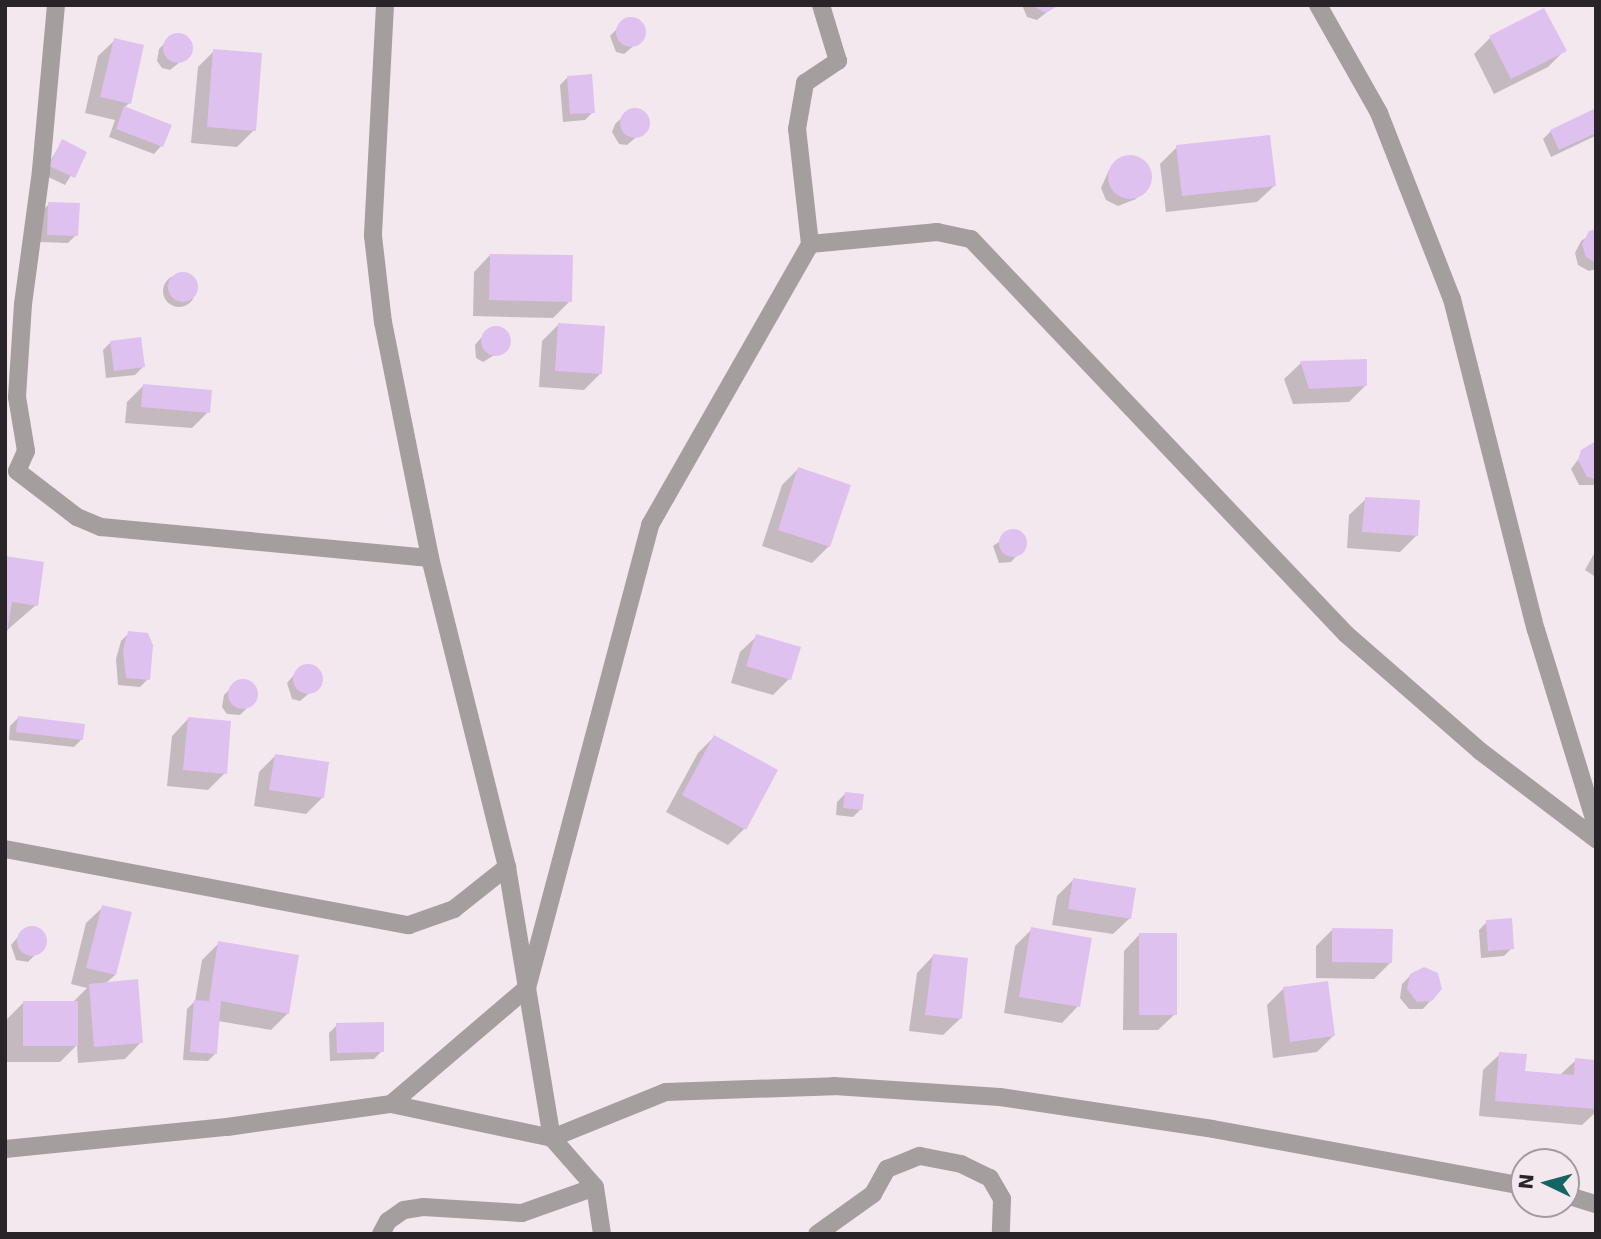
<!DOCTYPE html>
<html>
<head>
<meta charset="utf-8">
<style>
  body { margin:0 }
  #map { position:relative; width:1601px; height:1239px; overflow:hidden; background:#f4e8ef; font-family:"DejaVu Sans",sans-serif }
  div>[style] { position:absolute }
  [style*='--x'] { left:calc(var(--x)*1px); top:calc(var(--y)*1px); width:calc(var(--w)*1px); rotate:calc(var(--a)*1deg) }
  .shadow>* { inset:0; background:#0003 }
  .round { border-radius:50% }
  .building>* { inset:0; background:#dec1ef }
  .street>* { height:18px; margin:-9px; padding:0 9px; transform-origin:9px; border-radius:9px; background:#a59e9f }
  span { translate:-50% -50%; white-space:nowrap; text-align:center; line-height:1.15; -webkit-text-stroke:7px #f4e8ef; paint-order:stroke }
  .frame { position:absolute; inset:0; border:7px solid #292427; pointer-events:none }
  .north { position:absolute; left:1510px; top:1148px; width:70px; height:70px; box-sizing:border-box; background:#f4e8ef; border:2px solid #a39a9f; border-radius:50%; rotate:275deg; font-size:19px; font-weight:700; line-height:28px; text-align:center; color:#292427 }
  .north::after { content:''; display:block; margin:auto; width:24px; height:32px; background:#146464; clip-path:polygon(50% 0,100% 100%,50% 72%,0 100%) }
</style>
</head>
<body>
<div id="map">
  <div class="shadow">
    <i style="clip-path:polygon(1022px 5px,1056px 5px,1037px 20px,1027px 17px)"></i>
    <i style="clip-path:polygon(637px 20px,644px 30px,643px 38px,624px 54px,616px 52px,610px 36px,624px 21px)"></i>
    <i style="clip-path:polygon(183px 36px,189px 41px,190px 54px,170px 70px,162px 68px,157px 61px,159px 49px,167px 41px)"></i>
    <i style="clip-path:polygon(1490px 38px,1565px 50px,1548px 67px,1494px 94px,1474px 54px)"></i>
    <i style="clip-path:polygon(115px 40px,129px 103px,124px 108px,161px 146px,154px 154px,109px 137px,115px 120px,85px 113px,98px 56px)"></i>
    <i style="clip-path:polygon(214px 51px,254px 130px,237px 147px,191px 143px,198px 67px)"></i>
    <i style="clip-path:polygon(568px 77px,593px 112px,585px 120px,563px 122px,560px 85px)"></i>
    <i style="clip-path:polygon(640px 112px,647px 121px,646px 129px,627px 145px,619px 144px,612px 132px,615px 124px,624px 116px)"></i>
    <i style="clip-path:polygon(1596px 113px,1595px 136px,1551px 157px,1543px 139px,1551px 131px)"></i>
    <i style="clip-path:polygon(62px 142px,85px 153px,65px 185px,42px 174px)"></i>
    <i style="clip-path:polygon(1177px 147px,1274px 186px,1257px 202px,1166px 212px,1160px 164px)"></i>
    <i style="clip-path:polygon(1130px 157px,1142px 161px,1150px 179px,1136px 199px,1118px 206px,1106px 200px,1101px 188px,1109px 170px)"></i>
    <i style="clip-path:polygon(49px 204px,76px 235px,68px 243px,40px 242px,41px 212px)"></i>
    <i style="clip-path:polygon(1596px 231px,1596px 269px,1589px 271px,1578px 265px,1575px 253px,1581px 241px)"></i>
    <i style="clip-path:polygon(490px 255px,570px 301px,553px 318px,473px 316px,474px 272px)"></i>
    <i class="round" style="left:163px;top:275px;width:32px;height:32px"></i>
    <i style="clip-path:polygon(558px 325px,601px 373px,584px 390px,539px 387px,542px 341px)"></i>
    <i style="clip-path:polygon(501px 329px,507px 335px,507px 347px,483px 362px,476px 358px,475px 345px,480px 339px,488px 330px)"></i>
    <i style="clip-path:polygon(111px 342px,143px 367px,135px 375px,106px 378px,103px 350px)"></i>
    <i style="clip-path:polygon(1365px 360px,1365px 386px,1349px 402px,1293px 404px,1284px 379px,1301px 363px)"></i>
    <i style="clip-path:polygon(144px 385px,208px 412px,192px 428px,125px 423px,127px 402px)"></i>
    <i style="clip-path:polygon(1589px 445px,1596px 445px,1596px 485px,1579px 485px,1571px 469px)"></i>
    <i style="clip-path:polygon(798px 469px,829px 546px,812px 563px,762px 546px,782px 485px)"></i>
    <i style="clip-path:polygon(1366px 499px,1417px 535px,1400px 552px,1347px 548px,1349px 515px)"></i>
    <i style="clip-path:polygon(1015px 531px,1023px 537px,1019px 553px,1011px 562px,999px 563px,993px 546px)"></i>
    <i style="clip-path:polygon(1596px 550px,1596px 575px,1594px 576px,1585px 570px)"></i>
    <i style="clip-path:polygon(5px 558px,36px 605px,5px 632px)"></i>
    <i style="clip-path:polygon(129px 633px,148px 679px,140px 687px,118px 685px,116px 659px,121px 641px)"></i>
    <i style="clip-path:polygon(757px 636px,789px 679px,773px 695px,731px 683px,740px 652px)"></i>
    <i style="clip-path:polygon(313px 667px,319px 672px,319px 685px,300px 701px,292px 699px,287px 683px,300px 668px)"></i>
    <i style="clip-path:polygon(248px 682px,256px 692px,248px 707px,240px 715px,227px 714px,222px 707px,224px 695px,232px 687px)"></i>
    <i style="clip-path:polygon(18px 718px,82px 739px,74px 747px,9px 740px,10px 726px)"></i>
    <i style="clip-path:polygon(188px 719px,225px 773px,208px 790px,167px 786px,172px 736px)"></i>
    <i style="clip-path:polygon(714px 737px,744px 829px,728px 845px,666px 812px,698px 753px)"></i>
    <i style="clip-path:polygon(275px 756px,323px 797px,306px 814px,254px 806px,259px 772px)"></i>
    <i style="clip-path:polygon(845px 794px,861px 809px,853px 817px,836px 815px,837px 802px)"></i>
    <i style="clip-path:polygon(1073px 880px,1130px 918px,1113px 934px,1052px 925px,1057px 896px)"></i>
    <i style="clip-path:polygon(103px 907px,115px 975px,105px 984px,141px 1042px,125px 1059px,78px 1063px,77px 1045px,60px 1062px,7px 1062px,7px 1019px,24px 1002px,72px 1003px,87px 988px,71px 984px,86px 923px)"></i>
    <i style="clip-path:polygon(1487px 922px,1512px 948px,1504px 956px,1481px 958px,1479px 930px)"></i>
    <i style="clip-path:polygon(37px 929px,43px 934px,43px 947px,28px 962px,16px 960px,11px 945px,24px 930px)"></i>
    <i style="clip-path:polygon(1032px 929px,1078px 1006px,1062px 1023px,1004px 1013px,1015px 946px)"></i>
    <i style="clip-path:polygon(1333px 929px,1390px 963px,1374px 979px,1316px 978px,1316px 946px)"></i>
    <i style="clip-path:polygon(1140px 934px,1175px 1014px,1158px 1030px,1123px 1030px,1124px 951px)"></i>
    <i style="clip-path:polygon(219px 943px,288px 1013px,271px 1030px,218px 1021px,216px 1053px,208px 1061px,183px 1060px,187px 1009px,195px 1001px,202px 960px)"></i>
    <i style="clip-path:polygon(933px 956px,960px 1019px,943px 1035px,909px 1031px,917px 973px)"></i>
    <i style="clip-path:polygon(1411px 975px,1431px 1000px,1423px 1009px,1409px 1009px,1400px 998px,1402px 984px)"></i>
    <i style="clip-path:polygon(1283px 989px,1333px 1036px,1317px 1052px,1273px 1058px,1267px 1005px)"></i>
    <i style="clip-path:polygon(337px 1025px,382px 1051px,374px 1059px,330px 1061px,329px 1033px)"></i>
    <i style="clip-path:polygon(1500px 1054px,1523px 1073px,1560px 1075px,1576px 1060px,1596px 1061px,1596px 1112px,1582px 1125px,1479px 1116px,1483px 1070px)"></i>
  </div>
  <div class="building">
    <i style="clip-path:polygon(1031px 5px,1059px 5px,1046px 13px)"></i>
    <i style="clip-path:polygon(1544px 8px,1567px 51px,1511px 79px,1489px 36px)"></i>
    <i class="round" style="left:616px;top:17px;width:30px;height:30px"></i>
    <i class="round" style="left:163px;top:33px;width:30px;height:30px"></i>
    <i style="clip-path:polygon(114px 38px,144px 45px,131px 104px,100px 97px)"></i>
    <i style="clip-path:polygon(213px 49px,262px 53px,256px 131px,207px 127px)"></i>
    <i style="clip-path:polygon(592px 74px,595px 113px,570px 114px,567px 76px)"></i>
    <i style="clip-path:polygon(124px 106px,172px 125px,163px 147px,116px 129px)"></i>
    <i style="clip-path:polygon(1596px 108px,1596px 133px,1559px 150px,1550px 130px)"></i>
    <i class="round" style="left:620px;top:108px;width:30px;height:30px"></i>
    <i style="clip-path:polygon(1270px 135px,1276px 186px,1182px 196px,1176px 145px)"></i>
    <i style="clip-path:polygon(62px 139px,87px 152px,75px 178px,49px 166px)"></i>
    <i class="round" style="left:1108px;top:155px;width:44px;height:44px"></i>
    <i style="clip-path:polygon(48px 202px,80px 203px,78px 236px,47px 235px)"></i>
    <i style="clip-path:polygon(1596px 229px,1596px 263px,1586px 257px,1582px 244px,1589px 231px)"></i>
    <i style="clip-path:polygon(490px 254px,573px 255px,572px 302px,489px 300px)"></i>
    <i class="round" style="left:168px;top:272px;width:30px;height:30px"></i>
    <i style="clip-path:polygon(558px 323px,605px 326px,602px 374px,555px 371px)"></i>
    <i class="round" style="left:481px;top:326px;width:30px;height:30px"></i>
    <i style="clip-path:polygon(141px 337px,145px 367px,114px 371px,110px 341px)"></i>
    <i style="clip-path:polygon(1367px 359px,1367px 386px,1309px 389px,1300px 361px)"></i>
    <i style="clip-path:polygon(143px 384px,212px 390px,210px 413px,141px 407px)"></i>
    <i style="clip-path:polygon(1596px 441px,1596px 479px,1587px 477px,1578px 460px,1581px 450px)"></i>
    <i style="clip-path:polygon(798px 467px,851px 485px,830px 547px,778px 530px)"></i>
    <i style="clip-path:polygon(1365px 497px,1420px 500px,1418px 536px,1362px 532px)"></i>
    <i class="round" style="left:999px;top:529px;width:28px;height:28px"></i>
    <i style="clip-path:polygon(5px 556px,44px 562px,38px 606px,12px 602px,7px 633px)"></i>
    <i style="clip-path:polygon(128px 631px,148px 633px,153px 645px,150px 680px,126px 678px,123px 650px)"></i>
    <i style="clip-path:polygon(756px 634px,801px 647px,791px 680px,746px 666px)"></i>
    <i class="round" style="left:293px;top:664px;width:30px;height:30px"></i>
    <i class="round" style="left:228px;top:679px;width:30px;height:30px"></i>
    <i style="clip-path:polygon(18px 716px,85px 724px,83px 740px,16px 732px)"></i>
    <i style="clip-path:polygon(188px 717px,231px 721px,227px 774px,183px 770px)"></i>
    <i style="clip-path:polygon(714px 735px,778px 770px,746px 830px,682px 795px)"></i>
    <i style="clip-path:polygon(275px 754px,329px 762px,324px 798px,269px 790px)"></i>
    <i style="clip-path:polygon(845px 792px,864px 794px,862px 810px,843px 808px)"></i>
    <i style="clip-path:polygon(1073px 878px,1136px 888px,1131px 919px,1068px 909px)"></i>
    <i style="clip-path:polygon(102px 905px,132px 912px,116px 975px,86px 968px)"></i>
    <i style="clip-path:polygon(1512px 918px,1514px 949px,1488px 951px,1486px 920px)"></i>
    <i class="round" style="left:17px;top:926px;width:30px;height:30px"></i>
    <i style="clip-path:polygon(1031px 927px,1092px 938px,1080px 1007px,1019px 997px)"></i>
    <i style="clip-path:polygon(1332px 928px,1393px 929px,1392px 963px,1332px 962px)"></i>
    <i style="clip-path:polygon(1139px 933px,1177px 933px,1177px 1015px,1139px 1015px)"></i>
    <i style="clip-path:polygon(218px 941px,299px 955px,289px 1014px,221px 1001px,217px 1054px,190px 1052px,194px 1000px,209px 1001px)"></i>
    <i style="clip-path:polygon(933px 954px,968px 958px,962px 1019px,925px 1015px)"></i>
    <i style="clip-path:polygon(1424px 967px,1438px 973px,1442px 989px,1432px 1001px,1417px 1002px,1407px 989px,1410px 974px)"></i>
    <i style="clip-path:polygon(138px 979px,143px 1043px,94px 1047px,89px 984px)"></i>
    <i style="clip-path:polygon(1328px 981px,1335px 1036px,1290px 1042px,1283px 987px)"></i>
    <i style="clip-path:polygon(23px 1001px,78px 1001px,78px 1046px,23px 1046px)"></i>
    <i style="clip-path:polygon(384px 1022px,384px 1052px,337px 1053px,336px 1023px)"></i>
    <i style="clip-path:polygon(1499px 1052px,1527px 1054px,1525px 1071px,1574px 1075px,1575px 1058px,1596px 1060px,1596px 1109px,1495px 1101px)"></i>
  </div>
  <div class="street">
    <i style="--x:56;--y:5;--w:167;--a:95.2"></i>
    <i style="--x:41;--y:171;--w:134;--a:97.7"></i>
    <i style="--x:23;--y:304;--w:93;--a:93.7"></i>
    <i style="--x:17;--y:397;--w:55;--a:80.5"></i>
    <i style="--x:26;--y:451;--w:22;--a:114"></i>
    <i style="--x:17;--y:471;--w:76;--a:37.5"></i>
    <i style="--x:77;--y:517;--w:26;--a:23"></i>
    <i style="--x:101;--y:527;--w:330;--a:5.4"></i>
    <i style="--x:385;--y:5;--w:231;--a:93"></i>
    <i style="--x:373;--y:236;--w:87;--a:83.4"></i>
    <i style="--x:383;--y:322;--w:241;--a:78.7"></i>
    <i style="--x:430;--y:558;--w:318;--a:76"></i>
    <i style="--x:507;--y:867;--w:275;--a:80.6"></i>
    <i style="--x:552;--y:1138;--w:65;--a:48.7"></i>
    <i style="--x:595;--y:1187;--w:48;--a:81.5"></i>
    <i style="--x:1318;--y:5;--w:124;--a:60.5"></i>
    <i style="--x:1379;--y:113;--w:200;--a:68.6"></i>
    <i style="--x:1452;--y:299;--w:341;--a:75.8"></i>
    <i style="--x:1536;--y:630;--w:204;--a:72.9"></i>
    <i style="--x:810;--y:244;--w:128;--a:-5.4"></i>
    <i style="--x:937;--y:232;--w:35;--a:12"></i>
    <i style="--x:971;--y:239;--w:545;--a:46.49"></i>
    <i style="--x:1346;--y:634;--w:178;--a:41.1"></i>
    <i style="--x:1480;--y:751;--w:146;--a:37.2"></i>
    <i style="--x:5;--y:849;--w:411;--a:10.7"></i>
    <i style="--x:409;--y:925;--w:48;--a:-19.6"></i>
    <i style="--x:454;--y:909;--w:68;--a:-38.4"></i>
    <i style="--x:391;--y:1104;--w:179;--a:-40.5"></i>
    <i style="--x:527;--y:988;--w:479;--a:-75.1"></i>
    <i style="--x:650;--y:525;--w:323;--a:-60.3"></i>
    <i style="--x:810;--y:244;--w:116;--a:-96.4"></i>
    <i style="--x:797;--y:129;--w:47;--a:-80.1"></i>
    <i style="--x:805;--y:83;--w:40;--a:-34"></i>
    <i style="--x:838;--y:61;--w:59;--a:-106.9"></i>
    <i style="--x:5;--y:1149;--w:223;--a:-5.7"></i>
    <i style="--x:227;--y:1127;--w:166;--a:-8"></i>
    <i style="--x:391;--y:1104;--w:165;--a:11.9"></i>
    <i style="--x:552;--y:1138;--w:123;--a:-22"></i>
    <i style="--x:666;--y:1092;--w:168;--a:-2"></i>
    <i style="--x:834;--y:1086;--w:166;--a:3.8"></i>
    <i style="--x:1000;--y:1097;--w:215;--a:8.5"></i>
    <i style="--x:1213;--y:1129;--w:316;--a:10.4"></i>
    <i style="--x:1566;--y:1195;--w:31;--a:17"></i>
    <i style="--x:381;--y:1234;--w:15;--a:-62"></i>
    <i style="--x:388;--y:1221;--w:19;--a:-35"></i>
    <i style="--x:404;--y:1210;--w:19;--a:-9"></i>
    <i style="--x:423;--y:1207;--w:99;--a:3.5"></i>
    <i style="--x:522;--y:1213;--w:77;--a:-19.6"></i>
    <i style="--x:817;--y:1234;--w:69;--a:-35.5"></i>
    <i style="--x:873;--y:1194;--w:29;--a:-61"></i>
    <i style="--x:887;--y:1169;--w:35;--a:-22"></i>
    <i style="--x:920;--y:1156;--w:42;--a:11"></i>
    <i style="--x:961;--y:1164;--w:32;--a:26"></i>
    <i style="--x:990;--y:1178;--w:24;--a:60"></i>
    <i style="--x:1002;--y:1199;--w:35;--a:92"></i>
  </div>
  <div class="frame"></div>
  <div class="north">N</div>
</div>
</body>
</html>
